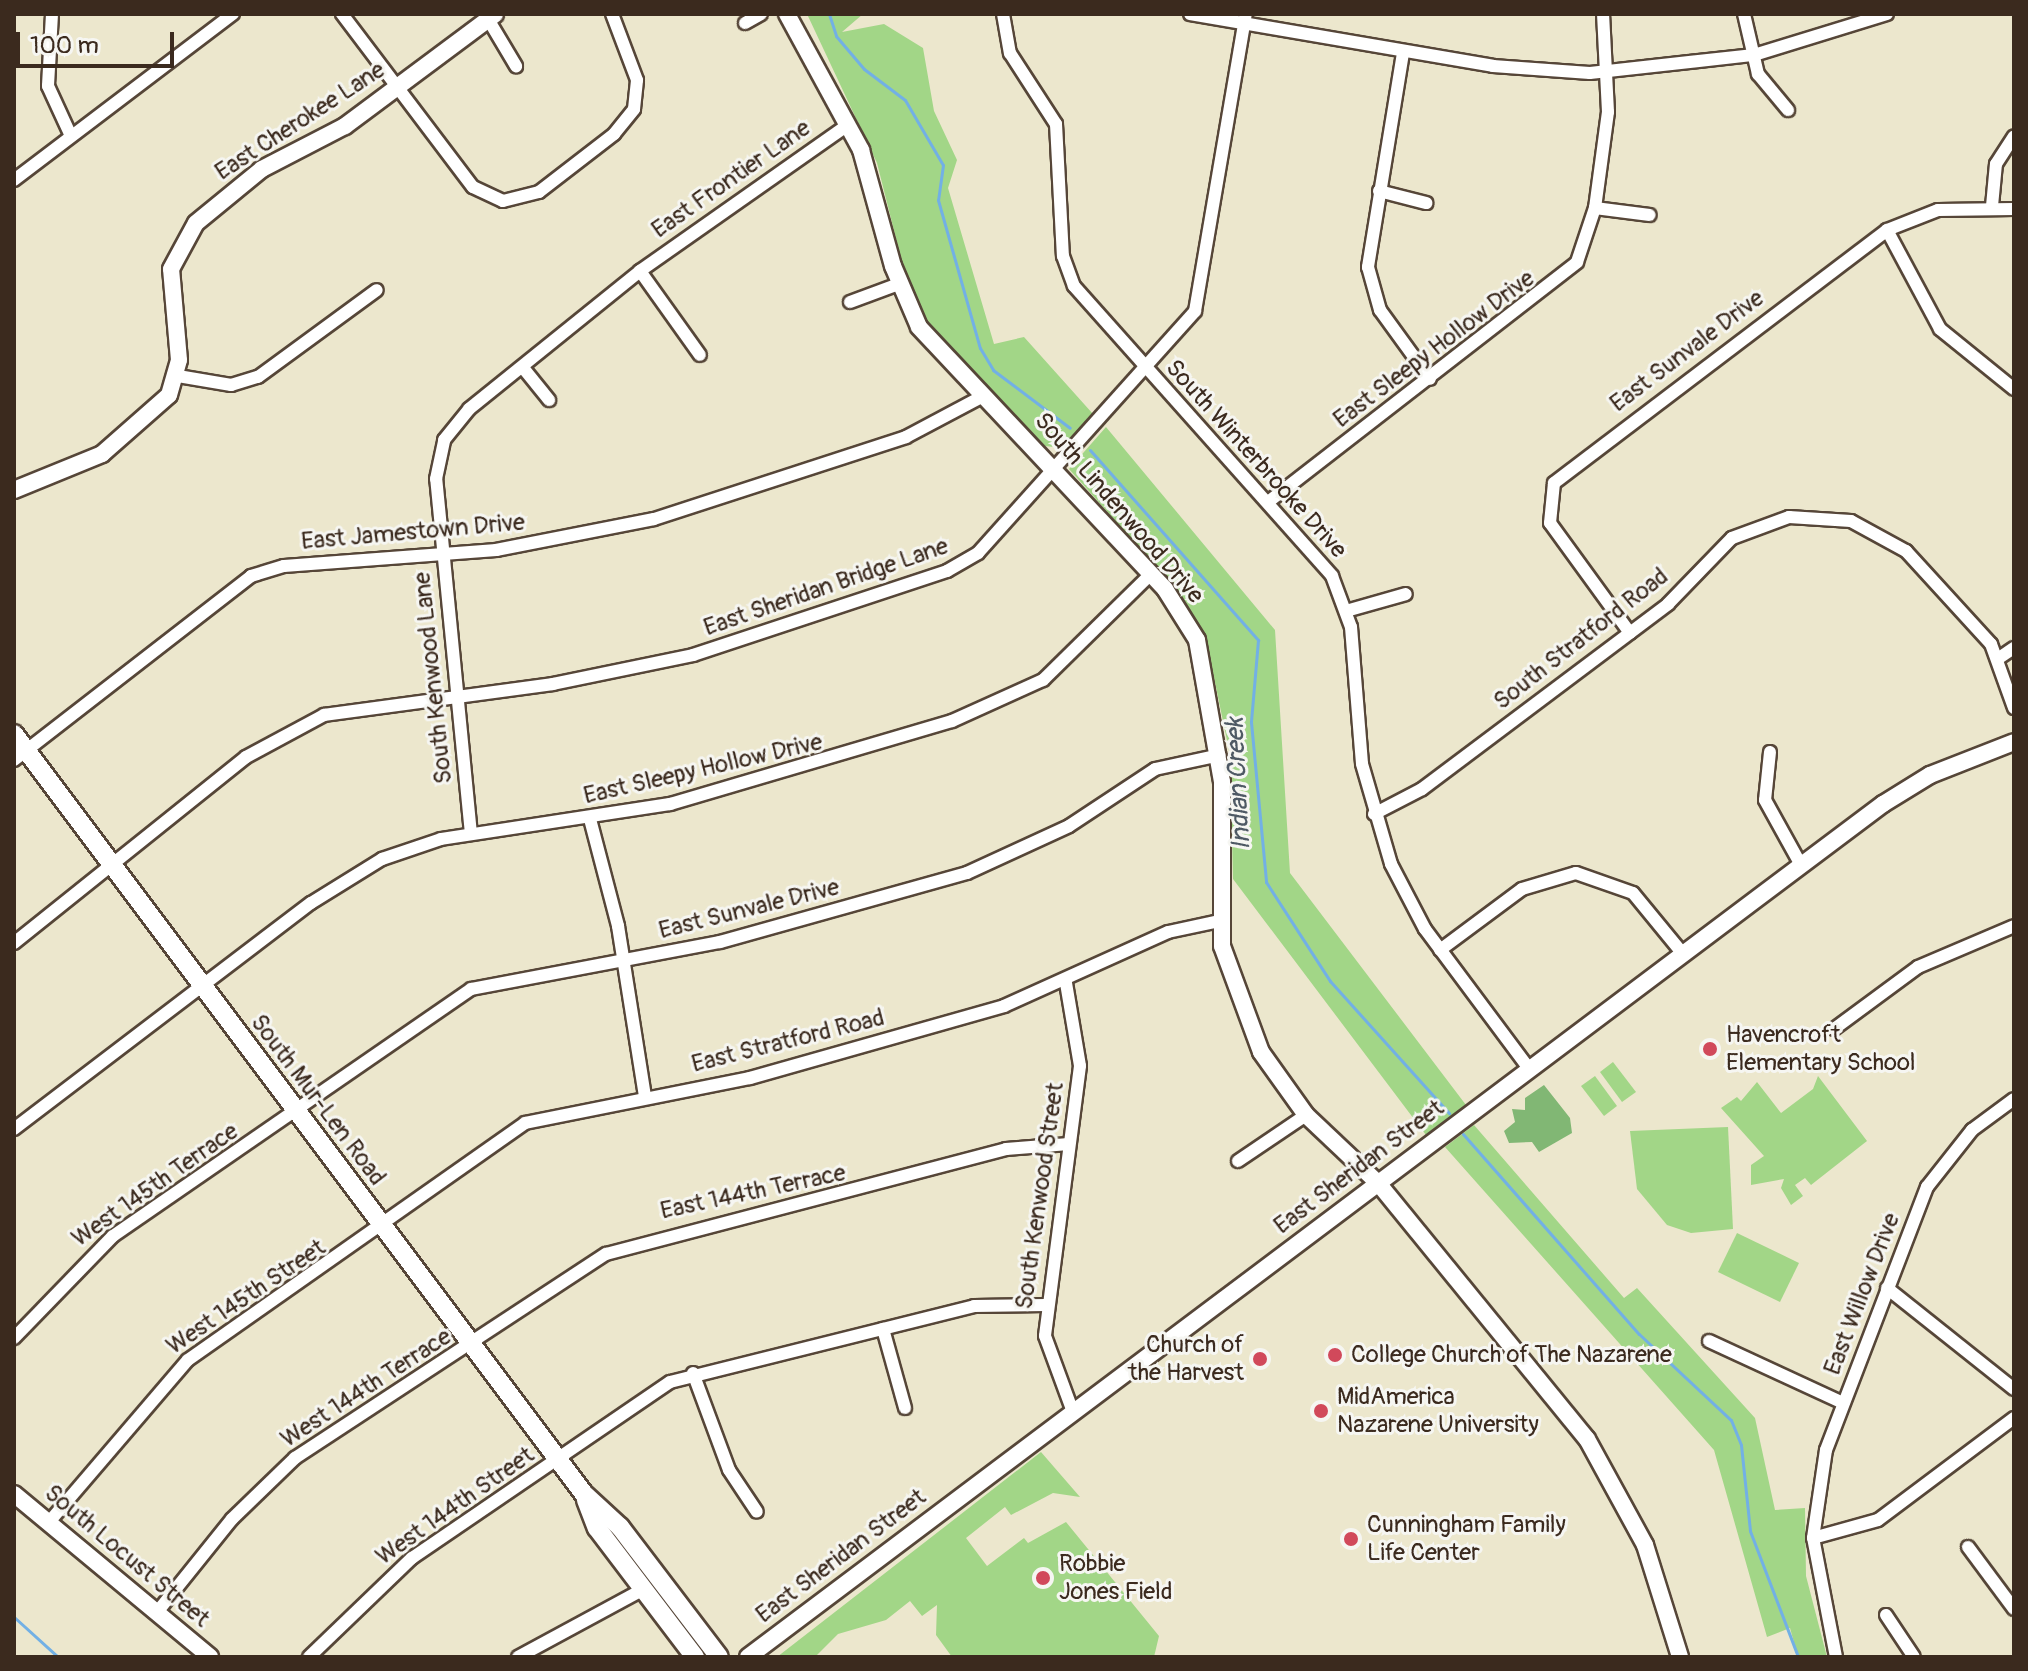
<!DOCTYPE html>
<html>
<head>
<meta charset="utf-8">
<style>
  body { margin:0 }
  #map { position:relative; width:2028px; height:1671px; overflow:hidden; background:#ece7cd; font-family:Pangolin,sans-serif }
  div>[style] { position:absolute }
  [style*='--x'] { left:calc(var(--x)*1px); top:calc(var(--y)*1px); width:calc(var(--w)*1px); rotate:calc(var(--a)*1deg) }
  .green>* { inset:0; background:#a2d687 }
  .forest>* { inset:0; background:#81b774 }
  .stream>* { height:3px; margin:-1.5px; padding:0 1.5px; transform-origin:1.5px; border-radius:1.5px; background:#72b0e5 }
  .roads { filter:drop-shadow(2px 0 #564638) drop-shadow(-2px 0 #564638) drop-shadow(0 2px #564638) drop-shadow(0 -2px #564638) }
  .minor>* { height:12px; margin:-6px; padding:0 6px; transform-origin:6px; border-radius:6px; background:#fff }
  .tertiary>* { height:16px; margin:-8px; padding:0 8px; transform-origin:8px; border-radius:8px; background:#fff }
  .secondary>* { height:18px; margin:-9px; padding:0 9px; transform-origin:9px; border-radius:9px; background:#fff }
  .dots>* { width:22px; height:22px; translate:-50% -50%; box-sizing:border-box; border:4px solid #f6f6f2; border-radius:50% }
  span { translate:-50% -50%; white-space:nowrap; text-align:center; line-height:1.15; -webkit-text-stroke:6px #f6f6f2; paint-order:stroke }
  .street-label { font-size:24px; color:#3b2a1e }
  .poi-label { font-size:24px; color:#3b2a1e }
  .left { translate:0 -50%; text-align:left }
  .right { translate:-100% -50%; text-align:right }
  .water-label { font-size:26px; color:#4e5964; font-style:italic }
  .frame { position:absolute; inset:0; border:16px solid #3b2a1e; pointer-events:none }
  .scale { position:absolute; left:16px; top:32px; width:158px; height:36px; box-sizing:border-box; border:4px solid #3b2a1e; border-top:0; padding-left:10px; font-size:24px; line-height:28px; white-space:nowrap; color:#3b2a1e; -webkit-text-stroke:6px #f6f6f2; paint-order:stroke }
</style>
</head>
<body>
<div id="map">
  <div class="green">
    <i style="clip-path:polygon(807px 14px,863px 14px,842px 32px,884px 24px,923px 48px,934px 111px,957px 160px,948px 188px,994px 344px,1024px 337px,1093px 414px,1062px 448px,1045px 446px,925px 320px,907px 282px,877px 163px)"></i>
    <i style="clip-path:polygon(1106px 427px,1275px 630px,1290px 873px,1466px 1105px,1426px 1135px,1233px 879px,1230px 755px,1206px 639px,1180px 593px,1069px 469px)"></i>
    <i style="clip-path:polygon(1613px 1062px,1636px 1092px,1622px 1102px,1600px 1072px)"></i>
    <i style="clip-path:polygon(1595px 1076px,1617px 1106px,1604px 1116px,1581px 1086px)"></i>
    <i style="clip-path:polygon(1818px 1076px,1867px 1141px,1811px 1185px,1805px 1178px,1795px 1185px,1803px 1196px,1791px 1205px,1781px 1188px,1784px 1179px,1751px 1185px,1751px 1165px,1764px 1156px,1721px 1108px,1737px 1097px,1741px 1101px,1757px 1082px,1781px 1113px,1813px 1089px)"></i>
    <i style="clip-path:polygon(1474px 1125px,1624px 1298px,1637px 1288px,1755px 1418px,1775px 1510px,1805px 1508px,1806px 1576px,1827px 1657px,1798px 1657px,1790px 1628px,1767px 1637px,1714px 1450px,1445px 1147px)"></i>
    <i style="clip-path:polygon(1728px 1127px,1733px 1229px,1691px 1233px,1667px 1225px,1637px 1189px,1630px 1131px)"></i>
    <i style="clip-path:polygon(1737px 1233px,1799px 1263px,1780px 1302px,1718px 1272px)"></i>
    <i style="clip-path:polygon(1041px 1452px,1080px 1497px,1053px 1493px,1011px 1515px,1005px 1507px,966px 1538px,987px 1566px,1024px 1538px,1028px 1543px,1066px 1522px,1159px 1636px,1154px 1657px,952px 1657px,936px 1635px,937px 1605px,922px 1616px,910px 1601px,886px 1620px,838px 1634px,815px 1657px,777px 1657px)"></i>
  </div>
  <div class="forest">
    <i style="clip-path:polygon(1544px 1085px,1570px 1118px,1572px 1133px,1539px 1152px,1532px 1142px,1509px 1143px,1504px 1131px,1515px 1122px,1512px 1109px,1525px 1110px,1525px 1098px)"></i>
  </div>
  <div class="stream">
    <i style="--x:829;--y:14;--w:23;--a:72"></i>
    <i style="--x:836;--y:36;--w:43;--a:49.7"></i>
    <i style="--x:864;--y:69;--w:51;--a:37.1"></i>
    <i style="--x:905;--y:100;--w:75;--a:59.7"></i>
    <i style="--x:943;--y:165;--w:35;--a:98"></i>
    <i style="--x:938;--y:200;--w:154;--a:74.2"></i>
    <i style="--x:980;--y:348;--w:26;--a:59"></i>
    <i style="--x:993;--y:370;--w:96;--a:37"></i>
    <i style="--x:1090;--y:450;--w:254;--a:48.5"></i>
    <i style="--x:1258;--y:640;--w:82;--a:94.9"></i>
    <i style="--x:1251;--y:722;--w:161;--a:84.6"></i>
    <i style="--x:1266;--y:882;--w:118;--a:57.1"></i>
    <i style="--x:1330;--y:981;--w:178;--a:48"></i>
    <i style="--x:1463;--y:1134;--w:266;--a:48.7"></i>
    <i style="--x:1639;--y:1334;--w:126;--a:43.1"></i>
    <i style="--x:1731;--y:1420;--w:27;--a:68"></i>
    <i style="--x:1741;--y:1445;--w:86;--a:84"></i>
    <i style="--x:1750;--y:1531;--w:135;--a:69.1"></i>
    <i style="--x:14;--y:1617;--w:59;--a:42.3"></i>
  </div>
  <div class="roads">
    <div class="minor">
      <i style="--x:52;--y:14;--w:72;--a:93.2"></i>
      <i style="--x:48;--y:86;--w:55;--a:65.3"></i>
      <i style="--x:342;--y:14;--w:217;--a:52.9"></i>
      <i style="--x:473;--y:187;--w:33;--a:25"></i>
      <i style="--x:503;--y:201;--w:37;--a:-14"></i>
      <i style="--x:539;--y:192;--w:95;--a:-37.7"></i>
      <i style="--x:614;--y:134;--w:32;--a:-51"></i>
      <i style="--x:634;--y:109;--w:29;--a:-84"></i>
      <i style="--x:637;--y:80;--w:71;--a:-110.7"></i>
      <i style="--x:485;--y:14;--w:61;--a:59.2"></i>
      <i style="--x:1003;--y:14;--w:40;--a:80"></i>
      <i style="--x:1010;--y:53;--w:85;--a:57.1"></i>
      <i style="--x:1056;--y:124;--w:132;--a:87"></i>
      <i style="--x:1063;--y:256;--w:32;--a:70"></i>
      <i style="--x:1074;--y:286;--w:388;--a:48.3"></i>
      <i style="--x:1332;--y:576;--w:54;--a:69.6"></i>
      <i style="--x:1351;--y:627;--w:137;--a:85.4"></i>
      <i style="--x:1362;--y:764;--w:104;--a:73.8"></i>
      <i style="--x:1391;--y:864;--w:73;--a:62.4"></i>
      <i style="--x:1425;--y:929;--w:176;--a:53.3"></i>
      <i style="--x:1190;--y:14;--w:307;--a:9.7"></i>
      <i style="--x:1493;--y:66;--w:97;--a:4.1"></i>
      <i style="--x:1590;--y:73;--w:165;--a:-6.3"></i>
      <i style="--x:1754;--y:55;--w:139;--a:-17.1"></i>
      <i style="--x:1744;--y:14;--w:62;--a:76.9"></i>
      <i style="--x:1758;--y:74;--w:47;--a:50.2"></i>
      <i style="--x:745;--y:23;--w:18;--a:-29"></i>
      <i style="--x:1403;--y:53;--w:217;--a:99.3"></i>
      <i style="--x:1368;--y:267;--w:45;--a:74.4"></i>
      <i style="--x:1380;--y:310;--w:85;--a:54.1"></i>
      <i style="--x:14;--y:180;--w:275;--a:-37.2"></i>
      <i style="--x:1379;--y:191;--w:49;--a:14.3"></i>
      <i style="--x:1992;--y:206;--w:42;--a:-84.6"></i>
      <i style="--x:1996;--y:164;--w:33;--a:-57"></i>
      <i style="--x:1595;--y:208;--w:55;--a:7.3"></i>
      <i style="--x:1887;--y:230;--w:112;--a:61.8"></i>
      <i style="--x:1940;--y:329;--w:95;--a:39"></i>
      <i style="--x:640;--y:271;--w:103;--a:54.5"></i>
      <i style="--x:850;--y:302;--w:52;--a:-20.2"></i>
      <i style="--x:524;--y:369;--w:40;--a:51"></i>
      <i style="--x:178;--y:376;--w:54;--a:9.6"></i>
      <i style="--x:231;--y:385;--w:28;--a:-17"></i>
      <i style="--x:258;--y:377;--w:147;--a:-36.2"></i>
      <i style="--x:1268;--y:502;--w:391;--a:-37.8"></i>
      <i style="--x:1577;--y:262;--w:57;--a:-71.6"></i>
      <i style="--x:1595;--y:208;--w:97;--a:-82.3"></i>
      <i style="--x:1608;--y:112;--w:98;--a:-92.9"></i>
      <i style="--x:1346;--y:611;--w:62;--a:-15.8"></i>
      <i style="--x:1630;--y:633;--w:136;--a:-126"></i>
      <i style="--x:1550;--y:523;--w:40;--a:-84.3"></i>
      <i style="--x:1554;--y:483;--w:418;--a:-37.2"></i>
      <i style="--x:1887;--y:230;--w:55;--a:-21.4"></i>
      <i style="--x:1938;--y:210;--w:76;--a:-0.8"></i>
      <i style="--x:1999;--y:658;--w:18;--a:-34"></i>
      <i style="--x:1770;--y:752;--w:48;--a:95.9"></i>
      <i style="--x:1765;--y:800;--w:74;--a:61"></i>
      <i style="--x:14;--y:760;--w:300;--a:-37.8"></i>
      <i style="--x:251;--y:576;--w:34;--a:-17"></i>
      <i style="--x:284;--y:566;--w:213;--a:-4.3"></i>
      <i style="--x:496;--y:550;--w:161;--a:-11.1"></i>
      <i style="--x:654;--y:519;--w:265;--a:-18"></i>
      <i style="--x:906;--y:437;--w:87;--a:-28"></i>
      <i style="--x:1374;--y:814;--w:54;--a:-27.5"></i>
      <i style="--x:1422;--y:789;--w:308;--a:-36.9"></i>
      <i style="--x:1668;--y:604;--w:92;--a:-45.9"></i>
      <i style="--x:1732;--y:538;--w:61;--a:-20.2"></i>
      <i style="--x:1789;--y:517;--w:62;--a:3.7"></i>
      <i style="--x:1851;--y:521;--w:63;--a:28.6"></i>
      <i style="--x:1906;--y:551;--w:126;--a:47.6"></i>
      <i style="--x:1991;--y:644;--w:68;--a:70.2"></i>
      <i style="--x:590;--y:819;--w:111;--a:75.3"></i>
      <i style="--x:618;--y:926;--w:173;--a:81"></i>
      <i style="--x:471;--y:834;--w:357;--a:-95.6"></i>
      <i style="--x:436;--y:479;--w:40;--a:-78"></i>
      <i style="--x:444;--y:440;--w:40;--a:-51"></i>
      <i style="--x:469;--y:409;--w:220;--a:-38.9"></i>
      <i style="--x:640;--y:271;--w:254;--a:-35.1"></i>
      <i style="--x:14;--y:943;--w:297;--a:-38.7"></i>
      <i style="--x:246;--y:757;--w:89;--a:-28.3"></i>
      <i style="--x:324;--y:715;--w:231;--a:-7.7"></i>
      <i style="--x:553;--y:684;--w:143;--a:-11.7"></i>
      <i style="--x:693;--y:655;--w:268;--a:-18.3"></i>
      <i style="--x:947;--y:571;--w:36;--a:-30"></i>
      <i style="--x:978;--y:553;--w:325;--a:-48.1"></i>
      <i style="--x:1195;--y:311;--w:301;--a:-80.3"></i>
      <i style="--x:1440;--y:950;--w:102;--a:-36.6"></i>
      <i style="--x:1522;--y:889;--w:56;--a:-16.5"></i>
      <i style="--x:1576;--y:873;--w:60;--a:19.3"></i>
      <i style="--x:1633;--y:893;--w:80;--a:50.6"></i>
      <i style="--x:1066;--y:983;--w:84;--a:80.4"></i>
      <i style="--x:1080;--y:1066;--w:272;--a:97.4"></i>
      <i style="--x:1045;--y:1336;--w:81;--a:69.8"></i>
      <i style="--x:1834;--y:1029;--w:104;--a:-36.4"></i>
      <i style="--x:1918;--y:967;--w:104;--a:-23.1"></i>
      <i style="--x:14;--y:1129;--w:373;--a:-37.3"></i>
      <i style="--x:311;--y:903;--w:84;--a:-31.8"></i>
      <i style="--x:382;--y:859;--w:62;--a:-18.7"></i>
      <i style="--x:441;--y:839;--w:232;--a:-8.7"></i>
      <i style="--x:670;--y:804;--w:294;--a:-16.4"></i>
      <i style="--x:952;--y:721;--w:100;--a:-24.3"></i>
      <i style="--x:1043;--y:680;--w:151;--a:-44.5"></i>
      <i style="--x:1238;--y:1161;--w:82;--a:-34.1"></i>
      <i style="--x:1887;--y:1288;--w:162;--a:38.5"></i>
      <i style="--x:883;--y:1329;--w:82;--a:74.4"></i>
      <i style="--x:14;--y:1338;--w:142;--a:-45.9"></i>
      <i style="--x:113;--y:1236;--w:435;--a:-34.6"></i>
      <i style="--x:471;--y:989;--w:253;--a:-10.7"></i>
      <i style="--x:720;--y:942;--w:256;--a:-15.6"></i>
      <i style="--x:967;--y:873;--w:112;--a:-24.7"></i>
      <i style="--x:1069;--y:826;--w:103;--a:-33.5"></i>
      <i style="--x:1155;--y:769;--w:66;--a:-12.2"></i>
      <i style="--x:1709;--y:1341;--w:148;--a:24.8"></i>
      <i style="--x:693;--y:1373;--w:103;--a:69.6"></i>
      <i style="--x:729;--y:1470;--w:50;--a:56.3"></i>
      <i style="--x:49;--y:1522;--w:213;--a:-49.4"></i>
      <i style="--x:188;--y:1360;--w:412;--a:-35.1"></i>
      <i style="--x:525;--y:1123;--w:229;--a:-11.3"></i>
      <i style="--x:750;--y:1078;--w:264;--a:-15.8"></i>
      <i style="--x:1004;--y:1006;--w:180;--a:-24.3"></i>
      <i style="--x:1168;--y:932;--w:52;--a:-12.2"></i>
      <i style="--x:1813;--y:1538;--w:67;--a:-15.5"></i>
      <i style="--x:1878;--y:1520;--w:170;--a:-36.9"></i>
      <i style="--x:1968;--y:1547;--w:77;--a:53.4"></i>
      <i style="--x:158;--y:1611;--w:118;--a:-51.2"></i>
      <i style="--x:232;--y:1519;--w:88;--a:-44.1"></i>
      <i style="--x:295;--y:1458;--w:372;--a:-33.3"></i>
      <i style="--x:606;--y:1254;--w:414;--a:-14.7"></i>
      <i style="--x:1006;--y:1149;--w:63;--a:-4.5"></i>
      <i style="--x:1886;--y:1615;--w:50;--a:56.3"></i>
      <i style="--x:309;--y:1657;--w:143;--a:-43.9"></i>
      <i style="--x:412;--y:1558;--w:312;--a:-34.3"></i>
      <i style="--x:670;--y:1382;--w:313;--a:-14"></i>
      <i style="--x:974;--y:1306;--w:72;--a:-0.8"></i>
      <i style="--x:518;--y:1657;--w:143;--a:-28.4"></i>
      <i style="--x:1836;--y:1657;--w:121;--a:-100.9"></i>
      <i style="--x:1813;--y:1538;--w:89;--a:-81.6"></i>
      <i style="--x:1826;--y:1450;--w:282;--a:-69"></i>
      <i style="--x:1927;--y:1187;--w:73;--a:-51.7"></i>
      <i style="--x:1972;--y:1130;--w:52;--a:-36.4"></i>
    </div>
    <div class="tertiary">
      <i style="--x:787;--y:14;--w:155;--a:61.4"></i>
      <i style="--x:861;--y:150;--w:120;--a:74.6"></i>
      <i style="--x:893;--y:266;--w:66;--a:66.9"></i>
      <i style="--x:919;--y:327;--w:359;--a:46.8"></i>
      <i style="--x:1165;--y:589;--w:60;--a:57.9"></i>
      <i style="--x:1197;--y:640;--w:144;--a:80"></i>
      <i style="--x:1222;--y:782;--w:164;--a:90"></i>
      <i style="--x:1222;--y:946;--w:113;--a:69.8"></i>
      <i style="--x:1261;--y:1052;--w:77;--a:54.5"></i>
      <i style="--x:1306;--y:1115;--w:99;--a:43.4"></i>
      <i style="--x:1378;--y:1183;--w:330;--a:50.8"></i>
      <i style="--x:1587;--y:1439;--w:121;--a:61.3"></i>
      <i style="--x:1645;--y:1545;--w:117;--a:72.6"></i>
      <i style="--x:14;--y:490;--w:95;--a:-22.2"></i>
      <i style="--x:102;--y:454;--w:89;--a:-41.4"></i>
      <i style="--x:169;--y:395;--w:36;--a:-74"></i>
      <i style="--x:179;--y:360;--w:91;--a:-95"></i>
      <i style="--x:171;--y:269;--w:52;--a:-61.5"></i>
      <i style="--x:196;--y:223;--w:85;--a:-39.3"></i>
      <i style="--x:262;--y:169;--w:93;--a:-27.4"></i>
      <i style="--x:345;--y:126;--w:187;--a:-36.7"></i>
      <i style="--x:14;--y:1494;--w:255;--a:39.7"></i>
      <i style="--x:748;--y:1657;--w:1420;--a:-36.93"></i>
      <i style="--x:1883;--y:804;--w:55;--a:-31.7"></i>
      <i style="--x:1930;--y:775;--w:90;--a:-21.4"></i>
    </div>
    <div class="secondary">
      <i style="--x:14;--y:734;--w:950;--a:53.13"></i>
      <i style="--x:584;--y:1494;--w:49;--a:42.5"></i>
      <i style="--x:620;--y:1527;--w:163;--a:52.7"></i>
      <i style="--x:586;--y:1500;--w:30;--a:69"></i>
      <i style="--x:597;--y:1528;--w:162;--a:52.8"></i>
    </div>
  </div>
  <div class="dots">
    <i style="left:1710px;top:1049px;background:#d1495b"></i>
    <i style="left:1335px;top:1355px;background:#d1495b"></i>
    <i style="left:1260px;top:1359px;background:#d1495b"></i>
    <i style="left:1321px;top:1411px;background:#d1495b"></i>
    <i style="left:1351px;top:1539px;background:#d1495b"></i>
    <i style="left:1043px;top:1578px;background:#d1495b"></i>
  </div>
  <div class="street-label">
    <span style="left:300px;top:121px;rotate:-33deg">East Cherokee Lane</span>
    <span style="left:731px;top:179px;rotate:-35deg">East Frontier Lane</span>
    <span style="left:1434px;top:349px;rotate:-37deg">East Sleepy Hollow Drive</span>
    <span style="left:1687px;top:351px;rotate:-37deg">East Sunvale Drive</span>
    <span style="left:1256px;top:459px;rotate:48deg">South Winterbrooke Drive</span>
    <span style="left:1119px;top:508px;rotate:49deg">South Lindenwood Drive</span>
    <span style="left:413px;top:532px;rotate:-5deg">East Jamestown Drive</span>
    <span style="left:826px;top:587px;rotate:-19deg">East Sheridan Bridge Lane</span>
    <span style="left:1581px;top:639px;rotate:-38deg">South Stratford Road</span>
    <span style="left:433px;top:678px;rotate:-96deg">South Kenwood Lane</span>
    <span style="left:703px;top:769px;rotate:-13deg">East Sleepy Hollow Drive</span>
    <span style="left:749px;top:909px;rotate:-14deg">East Sunvale Drive</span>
    <span style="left:788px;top:1041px;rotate:-14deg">East Stratford Road</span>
    <span style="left:318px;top:1100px;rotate:53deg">South Mur-Len Road</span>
    <span style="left:1359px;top:1167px;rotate:-37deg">East Sheridan Street</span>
    <span style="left:155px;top:1185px;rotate:-35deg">West 145th Terrace</span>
    <span style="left:753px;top:1192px;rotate:-12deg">East 144th Terrace</span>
    <span style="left:1040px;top:1196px;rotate:-82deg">South Kenwood Street</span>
    <span style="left:1862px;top:1294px;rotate:-69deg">East Willow Drive</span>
    <span style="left:246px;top:1297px;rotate:-34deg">West 145th Street</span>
    <span style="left:366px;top:1388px;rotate:-33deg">West 144th Terrace</span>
    <span style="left:455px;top:1506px;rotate:-35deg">West 144th Street</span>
    <span style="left:127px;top:1556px;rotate:40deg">South Locust Street</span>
    <span style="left:841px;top:1556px;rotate:-37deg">East Sheridan Street</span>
  </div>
  <div class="poi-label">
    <span class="left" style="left:1726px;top:1049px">Havencroft<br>Elementary School</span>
    <span class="right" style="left:1244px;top:1359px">Church of<br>the Harvest</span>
    <span class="left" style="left:1351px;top:1355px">College Church of The Nazarene</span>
    <span class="left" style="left:1337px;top:1411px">MidAmerica<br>Nazarene University</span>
    <span class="left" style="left:1367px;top:1539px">Cunningham Family<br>Life Center</span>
    <span class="left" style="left:1059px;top:1578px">Robbie<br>Jones Field</span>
  </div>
  <div class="water-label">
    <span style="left:1239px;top:784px;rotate:-93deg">Indian Creek</span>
  </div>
  <div class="frame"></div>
  <div class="scale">100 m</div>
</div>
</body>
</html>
